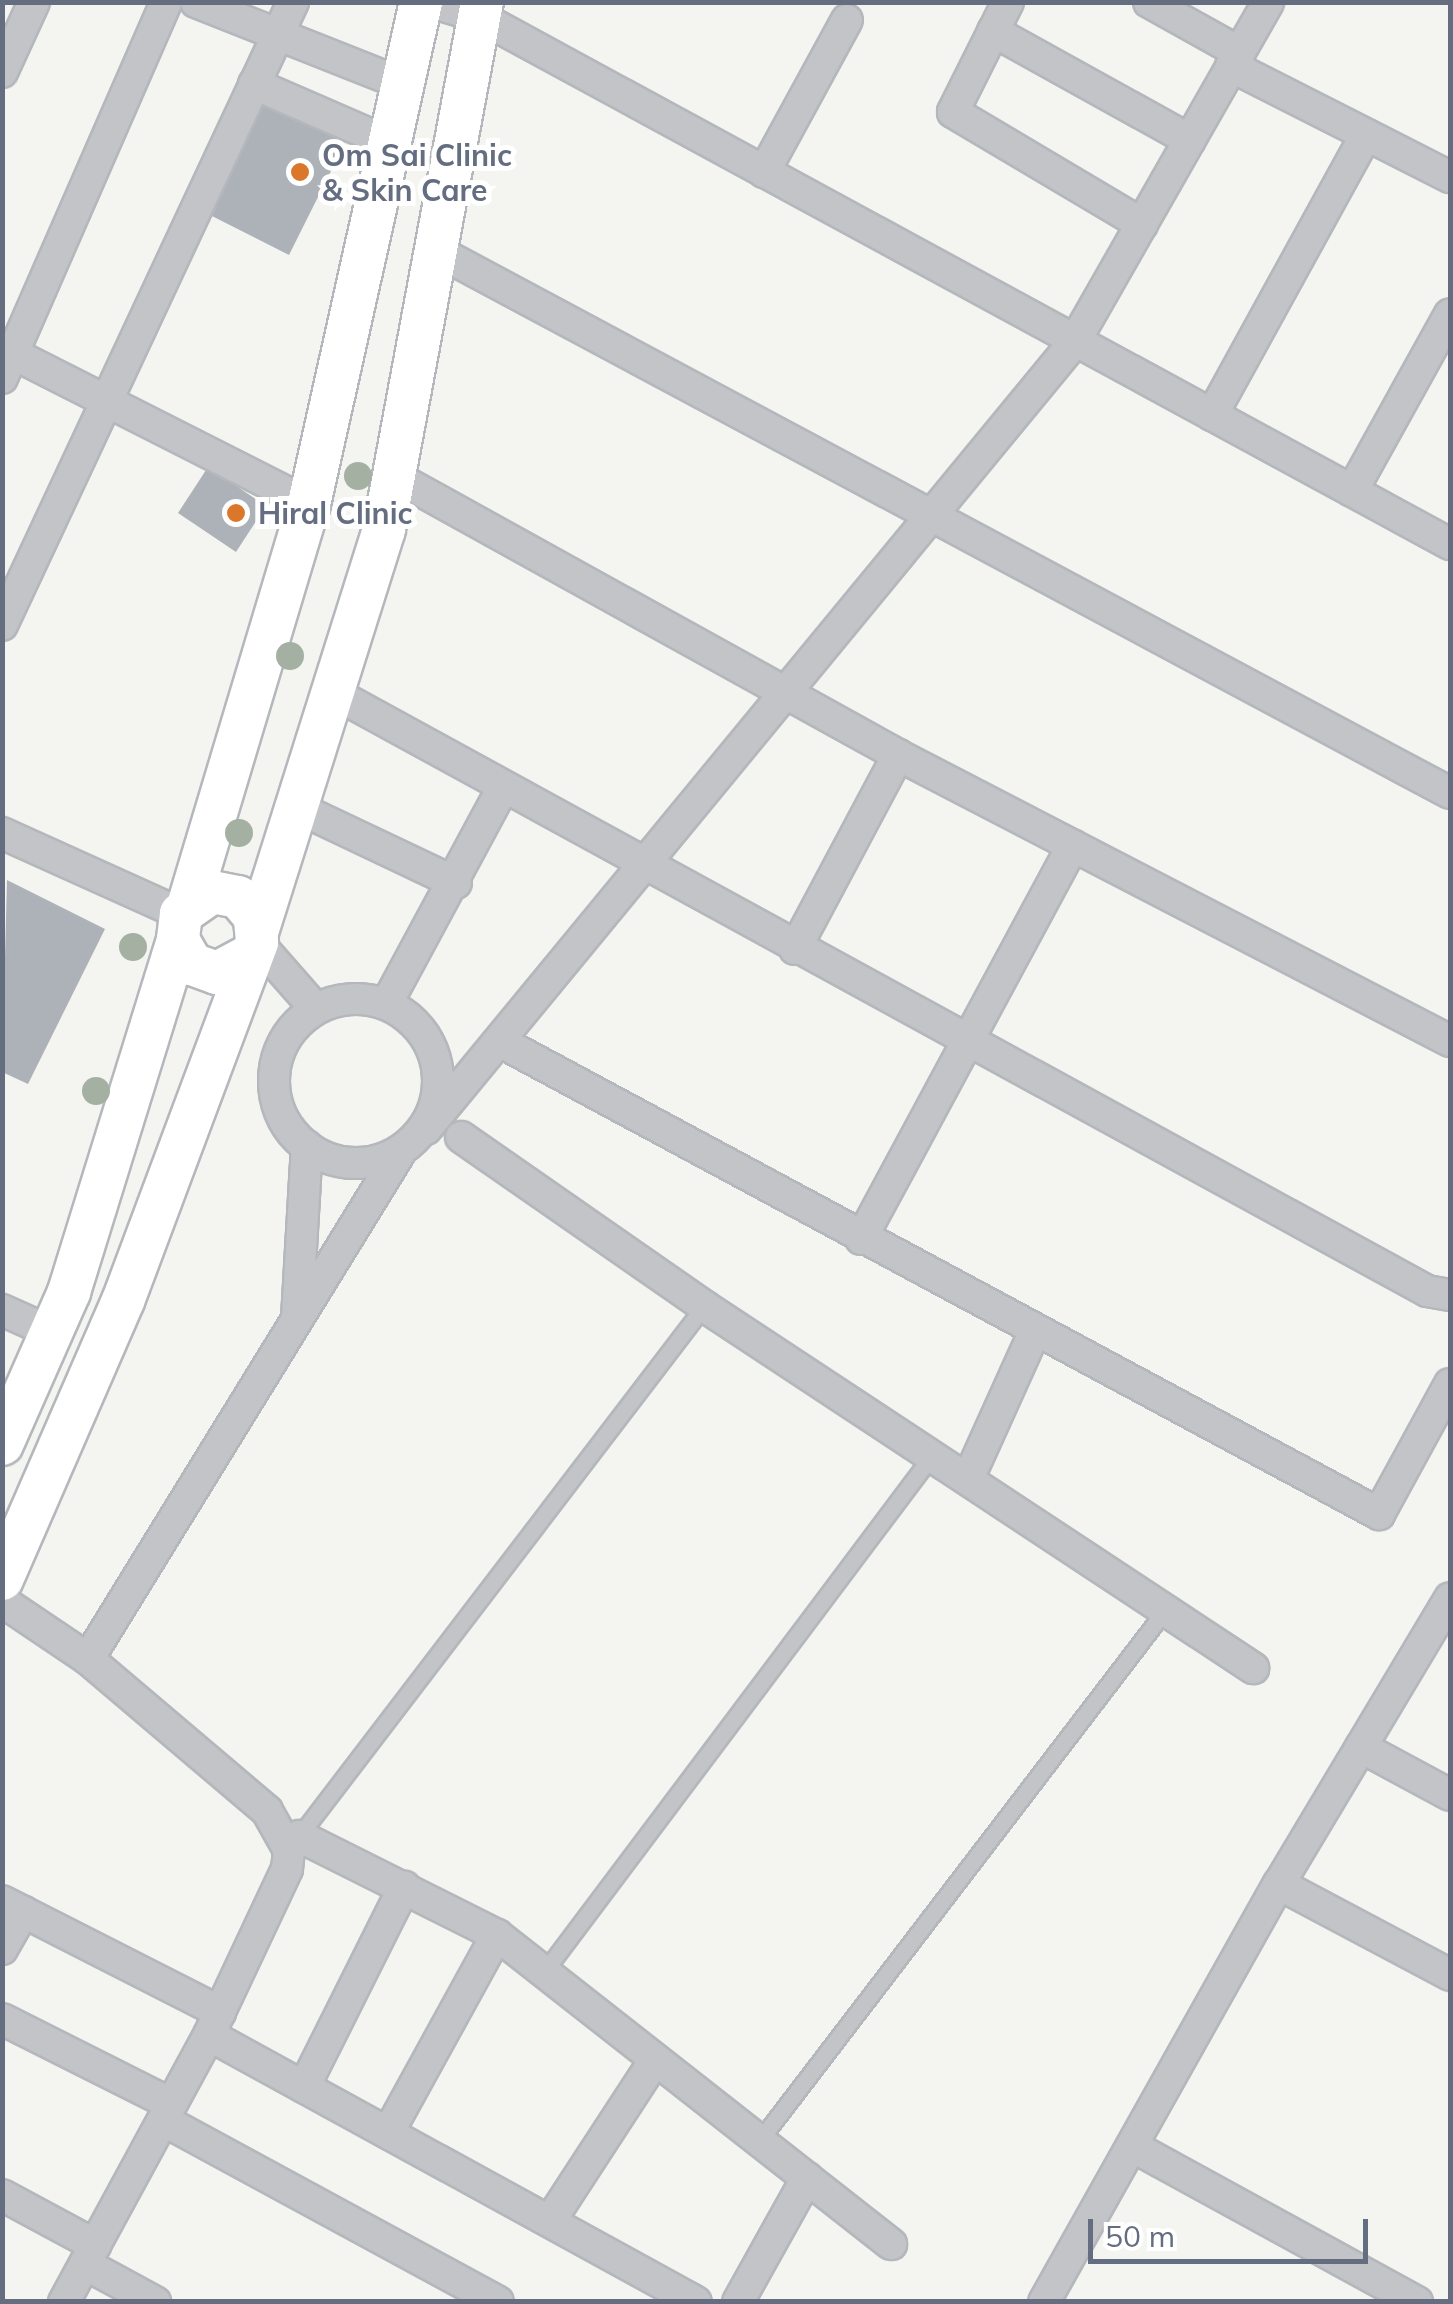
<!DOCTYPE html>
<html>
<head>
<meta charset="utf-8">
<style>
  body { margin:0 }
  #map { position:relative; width:1453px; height:2304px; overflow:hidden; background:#f4f4f0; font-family:Mulish,sans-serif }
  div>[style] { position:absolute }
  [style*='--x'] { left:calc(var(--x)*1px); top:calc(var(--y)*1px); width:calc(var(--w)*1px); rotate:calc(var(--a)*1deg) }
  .building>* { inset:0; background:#adb2b8 }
  .roads { filter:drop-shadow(2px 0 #b4b7bc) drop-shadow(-2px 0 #b4b7bc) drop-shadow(0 2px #b4b7bc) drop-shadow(0 -2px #b4b7bc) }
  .lane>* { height:15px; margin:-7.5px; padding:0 7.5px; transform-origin:7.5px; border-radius:7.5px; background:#c2c4c8 }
  .street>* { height:30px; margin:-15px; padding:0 15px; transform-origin:15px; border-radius:15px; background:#c2c4c8 }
  .street>.ring { margin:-15px; padding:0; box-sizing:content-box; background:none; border:30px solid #c2c4c8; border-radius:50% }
  .secondary>* { height:42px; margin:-21px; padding:0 21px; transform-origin:21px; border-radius:21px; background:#fff }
  .trees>* { width:28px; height:28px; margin:-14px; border-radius:50%; background:#a4b0a2 }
  .dots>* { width:28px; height:28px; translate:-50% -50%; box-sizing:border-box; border:5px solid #fff; border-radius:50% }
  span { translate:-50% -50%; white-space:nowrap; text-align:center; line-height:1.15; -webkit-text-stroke:10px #fff; paint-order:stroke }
  .poi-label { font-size:30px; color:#646e80; font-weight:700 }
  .left { translate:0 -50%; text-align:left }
  .frame { position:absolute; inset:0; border:5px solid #646e80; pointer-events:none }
  .scale { position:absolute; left:1088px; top:2219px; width:280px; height:45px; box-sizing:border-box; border:5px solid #646e80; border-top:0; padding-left:12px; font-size:30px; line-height:35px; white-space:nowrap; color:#646e80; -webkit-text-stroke:8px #fff; paint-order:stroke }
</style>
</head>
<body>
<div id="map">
  <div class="building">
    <i style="clip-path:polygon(259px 100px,345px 143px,289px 255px,202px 211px)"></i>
    <i style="clip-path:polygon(208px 467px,266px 506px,236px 552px,178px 513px)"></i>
    <i style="clip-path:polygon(7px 880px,105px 929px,28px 1084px,2px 1072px)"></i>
  </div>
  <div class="roads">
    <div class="lane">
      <i style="--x:299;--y:1836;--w:667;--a:-52.61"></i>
      <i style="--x:544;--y:1972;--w:648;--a:-53.09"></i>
      <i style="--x:759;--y:2141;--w:670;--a:-52.58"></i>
    </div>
    <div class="street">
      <i style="--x:196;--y:2;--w:226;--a:21.6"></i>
      <i style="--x:430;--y:2;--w:52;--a:16.7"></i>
      <i style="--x:480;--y:17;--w:1104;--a:28.52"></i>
      <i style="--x:1008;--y:2;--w:123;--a:116.6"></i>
      <i style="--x:953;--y:112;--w:220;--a:30.7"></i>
      <i style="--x:1149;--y:2;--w:103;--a:29.1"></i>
      <i style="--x:993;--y:31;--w:225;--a:29"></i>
      <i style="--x:1231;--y:66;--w:246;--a:26.9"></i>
      <i style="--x:2;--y:72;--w:77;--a:-65.4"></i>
      <i style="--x:254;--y:84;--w:150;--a:23.5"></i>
      <i style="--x:764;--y:172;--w:173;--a:-61.4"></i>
      <i style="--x:437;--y:251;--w:1149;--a:28.15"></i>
      <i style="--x:2;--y:348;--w:344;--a:26.9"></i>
      <i style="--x:2;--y:378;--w:410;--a:-66.4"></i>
      <i style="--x:1212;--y:415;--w:320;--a:-61.2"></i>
      <i style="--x:394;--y:476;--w:576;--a:28.97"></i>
      <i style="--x:898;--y:755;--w:622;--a:27.39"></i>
      <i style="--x:1352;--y:491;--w:202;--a:-61"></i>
      <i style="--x:2;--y:625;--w:688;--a:-64.96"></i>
      <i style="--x:332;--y:692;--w:1248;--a:28.68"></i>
      <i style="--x:1427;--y:1291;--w:23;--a:10"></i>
      <i style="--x:296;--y:807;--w:177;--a:25.4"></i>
      <i style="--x:2;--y:833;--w:196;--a:24.3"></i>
      <i style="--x:257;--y:942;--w:88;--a:48.7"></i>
      <i style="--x:795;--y:949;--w:220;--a:-62"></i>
      <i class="ring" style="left:274px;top:999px;width:134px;height:134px"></i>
      <i style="--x:387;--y:1003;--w:244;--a:-61.7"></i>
      <i style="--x:501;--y:1042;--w:997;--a:28.26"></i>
      <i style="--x:1379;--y:1514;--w:148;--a:-61.4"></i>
      <i style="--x:426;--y:1129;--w:1021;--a:-50.52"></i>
      <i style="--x:1075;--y:341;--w:390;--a:-60.3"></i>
      <i style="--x:461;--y:1137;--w:296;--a:34.8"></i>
      <i style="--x:704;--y:1306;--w:658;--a:33.4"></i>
      <i style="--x:861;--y:1239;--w:447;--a:-61.7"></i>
      <i style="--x:2;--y:1310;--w:54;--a:24.2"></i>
      <i style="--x:297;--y:1318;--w:172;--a:-86.7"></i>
      <i style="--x:969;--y:1477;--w:160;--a:-65.7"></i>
      <i style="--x:2;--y:1601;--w:104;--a:34"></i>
      <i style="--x:88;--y:1659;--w:235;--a:40.3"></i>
      <i style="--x:267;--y:1811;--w:45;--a:60.6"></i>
      <i style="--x:289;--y:1850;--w:19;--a:96"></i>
      <i style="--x:287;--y:1869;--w:183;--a:115.2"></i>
      <i style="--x:209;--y:2035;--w:304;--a:118.5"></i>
      <i style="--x:88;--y:1659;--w:593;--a:-58.37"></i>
      <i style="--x:1361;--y:1747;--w:101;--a:28.3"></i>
      <i style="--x:289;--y:1850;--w:17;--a:-54"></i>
      <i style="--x:299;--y:1836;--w:221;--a:26.6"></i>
      <i style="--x:497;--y:1935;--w:501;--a:38.11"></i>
      <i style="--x:1279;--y:1884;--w:194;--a:28"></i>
      <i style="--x:2;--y:1901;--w:245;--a:27"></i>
      <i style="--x:2;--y:1949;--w:43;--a:-60.4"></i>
      <i style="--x:2;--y:2019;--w:189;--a:26.7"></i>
      <i style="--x:209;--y:2035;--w:555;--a:28.73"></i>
      <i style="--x:304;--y:2087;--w:224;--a:-63.4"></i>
      <i style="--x:163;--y:2120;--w:381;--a:28.5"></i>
      <i style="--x:388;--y:2133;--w:226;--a:-61.2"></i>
      <i style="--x:1132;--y:2146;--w:325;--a:28.7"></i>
      <i style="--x:2;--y:2195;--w:106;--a:28.3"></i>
      <i style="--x:550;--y:2221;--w:192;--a:-56.9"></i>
      <i style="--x:85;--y:2264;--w:80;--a:28.5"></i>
      <i style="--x:738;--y:2302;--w:142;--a:-60.9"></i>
      <i style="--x:1044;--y:2302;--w:480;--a:-60.7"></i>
      <i style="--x:1279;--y:1884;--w:333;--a:-59.1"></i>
    </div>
    <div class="secondary">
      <i style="--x:189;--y:903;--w:417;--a:-73.3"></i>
      <i style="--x:309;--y:504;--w:514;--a:-77.42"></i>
      <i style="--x:258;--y:929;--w:419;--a:-72.5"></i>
      <i style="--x:384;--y:529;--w:536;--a:-79.47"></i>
      <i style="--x:2;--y:1444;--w:166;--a:-66.2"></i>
      <i style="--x:69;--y:1292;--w:368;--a:-72.8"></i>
      <i style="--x:2;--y:1579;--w:303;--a:-66.5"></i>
      <i style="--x:123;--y:1301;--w:383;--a:-69.5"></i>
      <i style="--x:257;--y:942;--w:25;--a:-95"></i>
      <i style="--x:255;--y:917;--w:26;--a:-130"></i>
      <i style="--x:238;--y:897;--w:26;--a:-169"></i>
      <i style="--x:212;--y:892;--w:38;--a:145"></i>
      <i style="--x:181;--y:914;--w:26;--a:97"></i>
      <i style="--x:178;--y:940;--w:28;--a:60"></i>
      <i style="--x:192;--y:964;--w:27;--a:20"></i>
      <i style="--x:217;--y:973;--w:38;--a:-28"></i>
    </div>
  </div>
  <div class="trees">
    <i style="left:358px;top:476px"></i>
    <i style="left:290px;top:656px"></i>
    <i style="left:239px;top:833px"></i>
    <i style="left:133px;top:947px"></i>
    <i style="left:96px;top:1091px"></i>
  </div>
  <div class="dots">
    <i style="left:300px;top:172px;background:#db772a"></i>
    <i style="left:236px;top:513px;background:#db772a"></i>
  </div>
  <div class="poi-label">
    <span class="left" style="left:322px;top:172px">Om Sai Clinic<br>&amp; Skin Care</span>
    <span class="left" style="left:258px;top:513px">Hiral Clinic</span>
  </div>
  <div class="frame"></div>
  <div class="scale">50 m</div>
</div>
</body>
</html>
